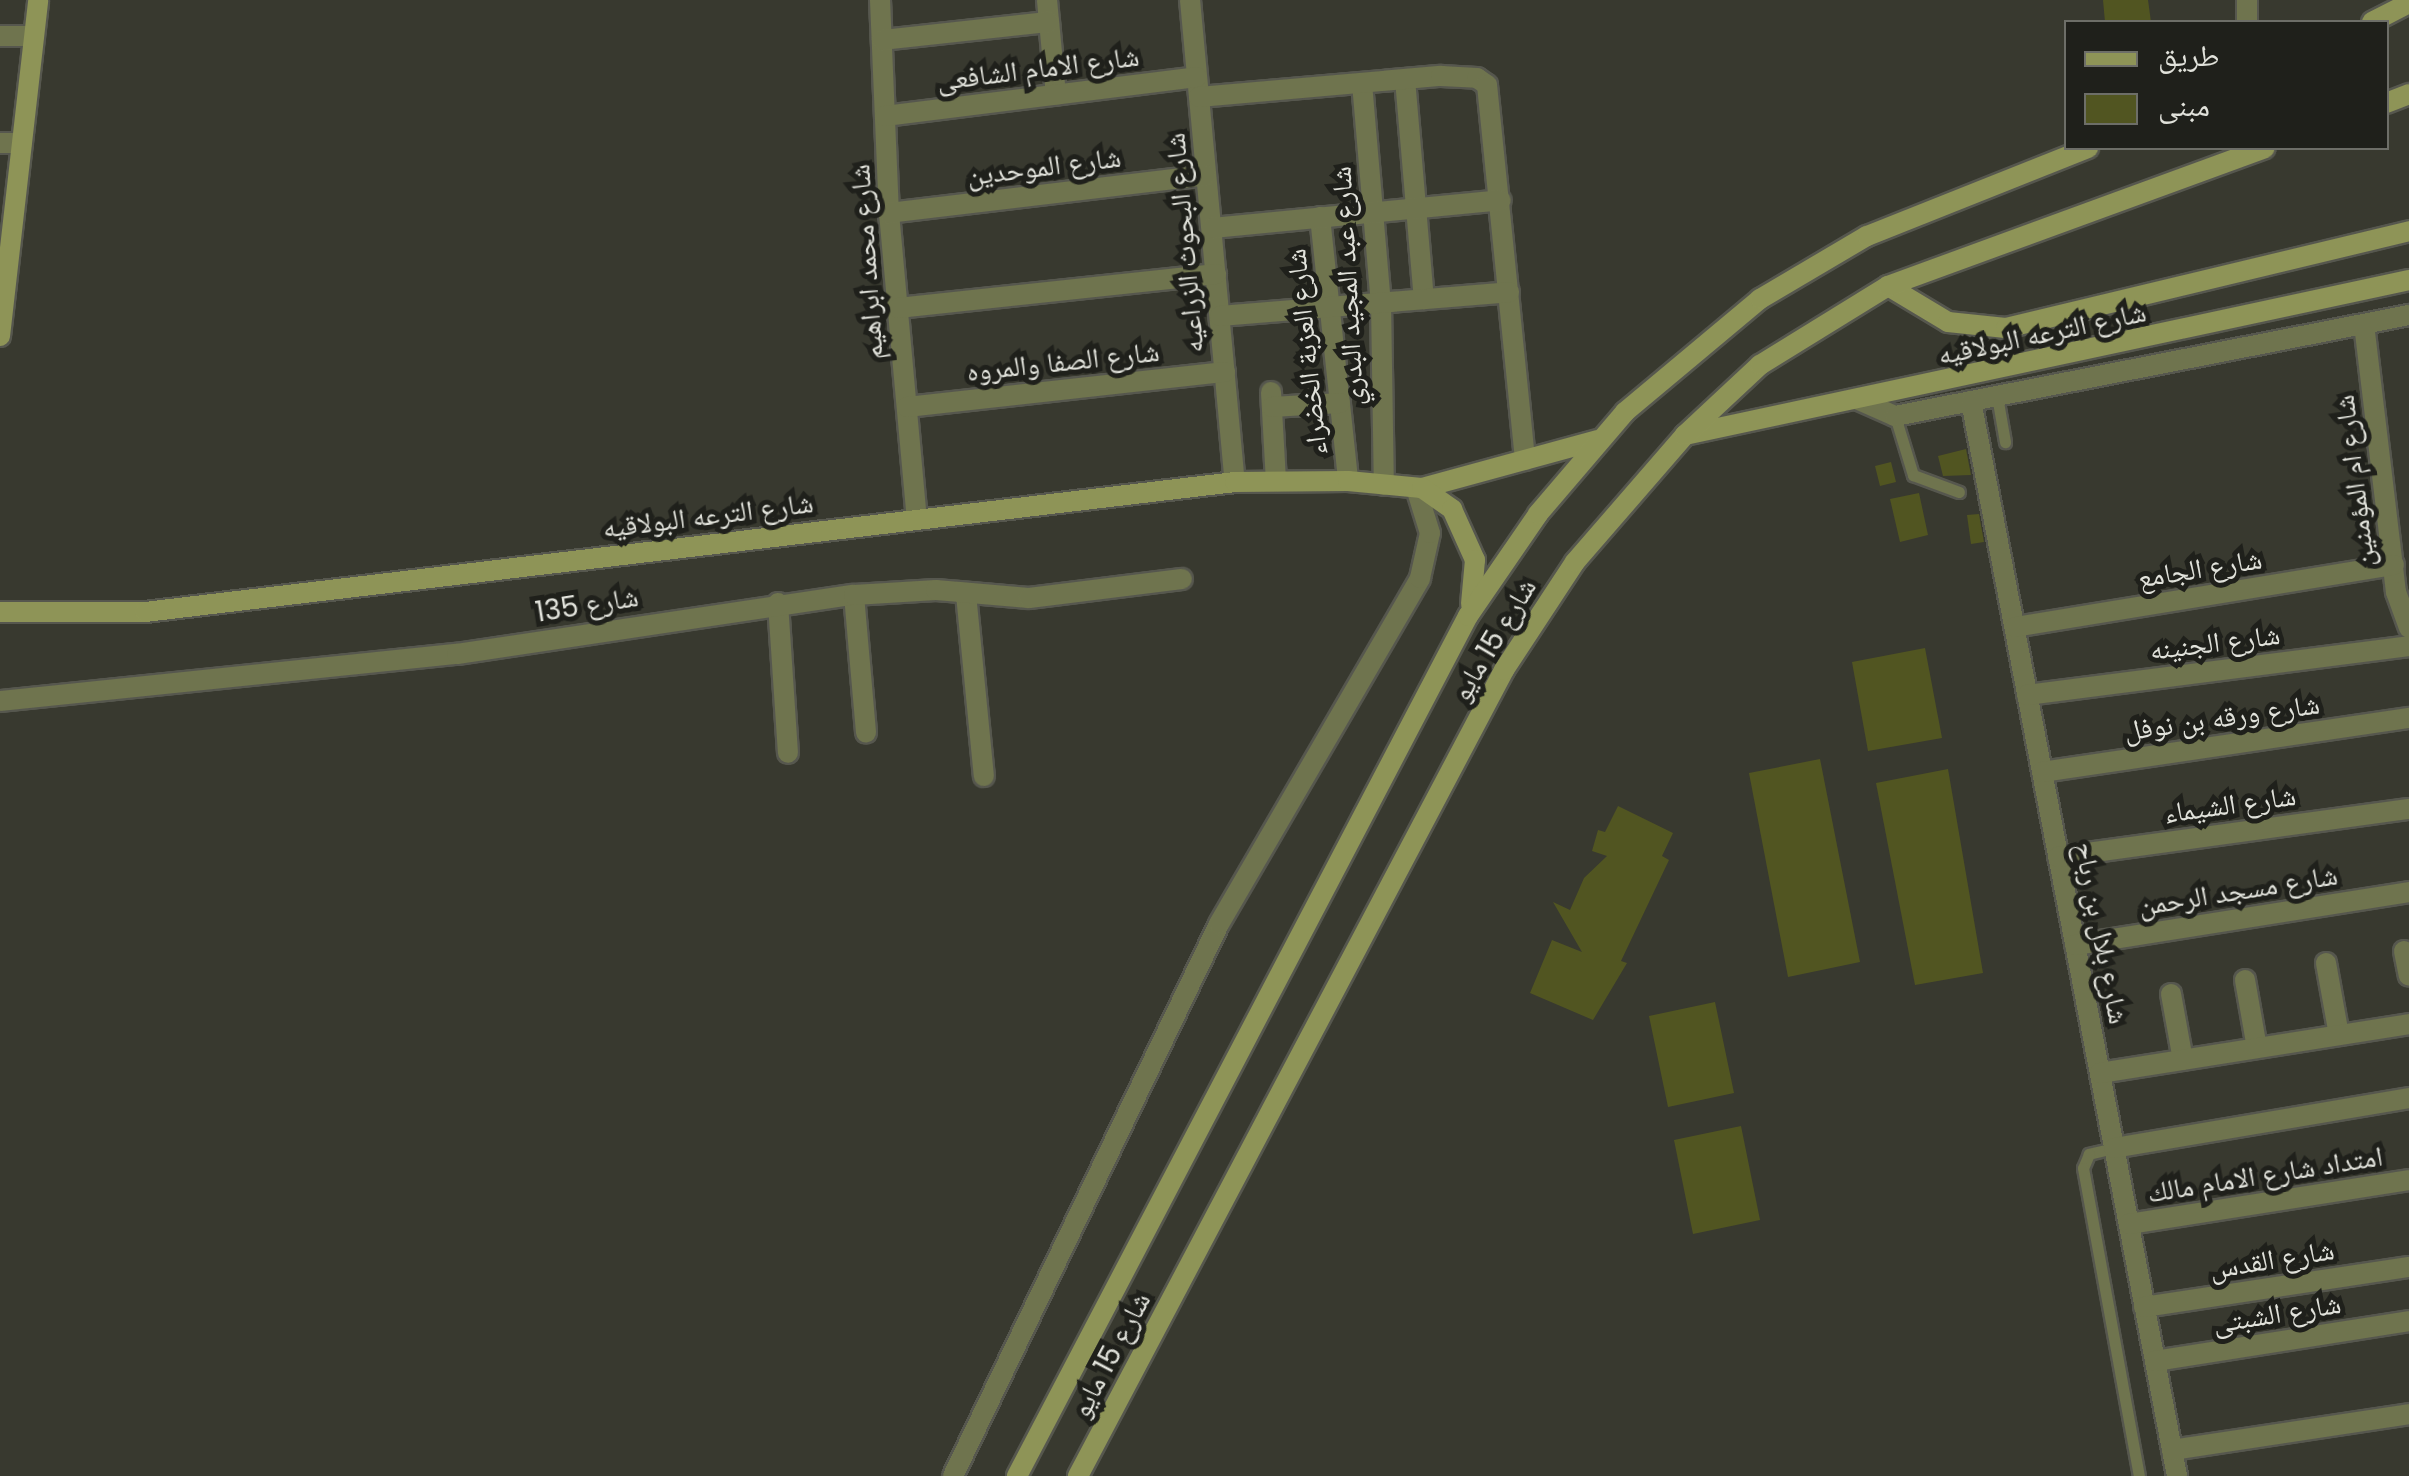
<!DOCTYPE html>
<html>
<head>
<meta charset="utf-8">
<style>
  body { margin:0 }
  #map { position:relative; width:2409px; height:1476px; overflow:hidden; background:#38392f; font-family:Poppins,"Noto Naskh Arabic",sans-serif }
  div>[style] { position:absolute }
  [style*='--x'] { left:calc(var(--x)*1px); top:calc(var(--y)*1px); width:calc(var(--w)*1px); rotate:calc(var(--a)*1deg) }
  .building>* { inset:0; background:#515521 }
  .roads { filter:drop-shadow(2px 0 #56574e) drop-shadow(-2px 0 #56574e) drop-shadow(0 2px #56574e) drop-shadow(0 -2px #56574e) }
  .lane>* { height:11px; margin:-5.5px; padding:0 5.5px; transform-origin:5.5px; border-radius:5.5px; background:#6f744e }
  .street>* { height:20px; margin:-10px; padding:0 10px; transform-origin:10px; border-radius:10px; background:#6f744e }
  .secondary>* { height:20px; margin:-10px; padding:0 10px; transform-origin:10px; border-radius:10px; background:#8e9457 }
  span { translate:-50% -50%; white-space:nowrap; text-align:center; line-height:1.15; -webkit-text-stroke:10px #1f201b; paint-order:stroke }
  .street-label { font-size:28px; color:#e1e2db }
  .legend { position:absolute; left:2064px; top:20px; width:325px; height:130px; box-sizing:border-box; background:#1f201b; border:2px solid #6d6e68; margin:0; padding:12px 18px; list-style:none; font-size:30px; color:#e1e2db }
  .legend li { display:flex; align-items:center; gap:20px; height:50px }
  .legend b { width:50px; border:2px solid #6d6e68 }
</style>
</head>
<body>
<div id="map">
  <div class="building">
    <i style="clip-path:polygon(2103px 0,2148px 0,2151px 22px,2105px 22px)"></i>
    <i style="clip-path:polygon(1966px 449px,1971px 475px,1943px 476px,1938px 456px)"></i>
    <i style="clip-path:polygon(1891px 462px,1896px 482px,1880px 486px,1875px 466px)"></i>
    <i style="clip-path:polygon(1919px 493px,1928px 535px,1900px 542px,1890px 499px)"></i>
    <i style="clip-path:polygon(1979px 514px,1984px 542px,1971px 544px,1967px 515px)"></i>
    <i style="clip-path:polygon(1925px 648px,1942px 738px,1868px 751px,1852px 662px)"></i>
    <i style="clip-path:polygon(1820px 759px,1860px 962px,1788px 977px,1749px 773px)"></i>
    <i style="clip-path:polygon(1948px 769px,1983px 973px,1915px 985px,1876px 783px)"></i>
    <i style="clip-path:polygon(1618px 806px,1673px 833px,1662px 856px,1669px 860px,1621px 961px,1627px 963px,1593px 1020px,1530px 993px,1552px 940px,1582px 952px,1553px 902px,1570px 910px,1584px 878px,1607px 856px,1592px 851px,1598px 830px,1605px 832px)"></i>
    <i style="clip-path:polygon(1715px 1002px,1734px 1093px,1668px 1107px,1649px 1016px)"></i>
    <i style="clip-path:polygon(1741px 1126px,1760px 1220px,1693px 1234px,1674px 1140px)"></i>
  </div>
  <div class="roads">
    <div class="lane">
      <i style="--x:1997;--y:396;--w:47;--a:80.1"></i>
      <i style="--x:1895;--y:416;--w:62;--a:73"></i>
      <i style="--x:1913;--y:475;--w:49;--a:20.3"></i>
      <i style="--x:2114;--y:1148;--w:26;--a:167"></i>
      <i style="--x:2089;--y:1154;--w:15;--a:113"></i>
      <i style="--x:2083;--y:1168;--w:313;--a:79.7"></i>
    </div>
    <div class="street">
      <i style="--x:880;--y:0;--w:213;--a:87.6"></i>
      <i style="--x:889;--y:213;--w:306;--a:84.8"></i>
      <i style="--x:1047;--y:0;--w:95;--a:84.6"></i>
      <i style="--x:1190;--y:0;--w:484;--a:84.7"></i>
      <i style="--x:2247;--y:0;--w:22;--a:90"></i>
      <i style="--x:0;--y:36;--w:34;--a:0"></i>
      <i style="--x:882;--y:40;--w:168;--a:-6.2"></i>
      <i style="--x:1405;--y:79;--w:221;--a:85.1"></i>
      <i style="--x:1362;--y:83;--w:221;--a:85.1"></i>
      <i style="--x:1381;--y:303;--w:182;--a:89.1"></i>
      <i style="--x:1199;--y:97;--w:243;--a:-5"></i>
      <i style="--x:1441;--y:76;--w:36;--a:3"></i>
      <i style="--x:1477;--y:78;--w:12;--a:35"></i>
      <i style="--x:1487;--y:85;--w:377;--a:84.2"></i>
      <i style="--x:885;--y:116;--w:314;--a:-7.1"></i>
      <i style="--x:0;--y:143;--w:22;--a:0"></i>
      <i style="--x:889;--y:213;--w:319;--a:-6.8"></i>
      <i style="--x:1320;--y:217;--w:265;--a:83.9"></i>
      <i style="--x:1212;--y:228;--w:290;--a:-5.5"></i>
      <i style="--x:898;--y:308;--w:320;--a:-6.1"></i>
      <i style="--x:1220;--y:316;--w:290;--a:-4.7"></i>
      <i style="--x:2364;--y:324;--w:270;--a:83.2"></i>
      <i style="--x:2396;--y:592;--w:38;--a:70"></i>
      <i style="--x:1271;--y:392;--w:89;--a:86.8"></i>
      <i style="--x:1859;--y:400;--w:39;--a:24"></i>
      <i style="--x:1895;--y:416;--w:524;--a:-11.12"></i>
      <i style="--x:1971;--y:401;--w:1095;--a:79.15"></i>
      <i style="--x:907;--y:407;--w:320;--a:-6.3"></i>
      <i style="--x:1272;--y:407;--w:68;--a:-3.4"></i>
      <i style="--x:966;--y:594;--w:183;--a:84.4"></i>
      <i style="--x:854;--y:595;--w:138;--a:85"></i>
      <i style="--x:778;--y:603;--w:150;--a:86.2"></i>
      <i style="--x:2015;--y:627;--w:384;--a:-9.3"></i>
      <i style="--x:2027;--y:695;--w:385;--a:-7.3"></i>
      <i style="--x:0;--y:701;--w:459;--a:-5.9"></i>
      <i style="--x:457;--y:654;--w:401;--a:-8.5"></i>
      <i style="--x:854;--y:595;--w:82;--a:-3.5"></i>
      <i style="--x:936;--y:590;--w:93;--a:4.9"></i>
      <i style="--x:1029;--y:598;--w:154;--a:-7.1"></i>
      <i style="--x:2042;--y:772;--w:371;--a:-8.4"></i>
      <i style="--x:2058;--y:857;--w:354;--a:-7.8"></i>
      <i style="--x:2075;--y:945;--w:338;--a:-9"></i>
      <i style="--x:2404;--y:951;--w:25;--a:79"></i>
      <i style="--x:2326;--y:963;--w:73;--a:79.8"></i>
      <i style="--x:2245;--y:980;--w:69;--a:80"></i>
      <i style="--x:2171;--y:994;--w:67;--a:79.7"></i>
      <i style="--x:2100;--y:1073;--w:313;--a:-9"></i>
      <i style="--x:2114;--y:1148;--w:299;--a:-9.6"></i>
      <i style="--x:2129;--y:1224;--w:283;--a:-8.9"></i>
      <i style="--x:2144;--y:1307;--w:268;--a:-8.6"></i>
      <i style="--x:2155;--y:1361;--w:257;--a:-8.9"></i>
      <i style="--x:2172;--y:1450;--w:240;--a:-8.6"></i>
      <i style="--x:953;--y:1476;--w:613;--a:-64.27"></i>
      <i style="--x:1219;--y:924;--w:400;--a:-59.8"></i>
      <i style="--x:1420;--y:578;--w:46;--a:-77.5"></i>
      <i style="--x:1430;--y:533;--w:47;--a:-107.3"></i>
    </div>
    <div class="secondary">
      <i style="--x:2372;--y:22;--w:42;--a:-27.2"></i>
      <i style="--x:2386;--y:103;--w:25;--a:-21"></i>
      <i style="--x:1888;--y:286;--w:70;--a:31"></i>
      <i style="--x:1948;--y:322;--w:58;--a:5.9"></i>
      <i style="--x:2006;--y:328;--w:415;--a:-13.5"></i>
      <i style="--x:0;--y:336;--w:338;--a:-83.5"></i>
      <i style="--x:1685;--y:435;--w:740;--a:-12.08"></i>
      <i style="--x:1422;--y:488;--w:182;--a:-15.3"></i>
      <i style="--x:0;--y:612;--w:145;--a:0"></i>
      <i style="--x:145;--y:612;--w:1098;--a:-6.8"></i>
      <i style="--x:1235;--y:482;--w:113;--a:-0.5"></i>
      <i style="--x:1348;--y:481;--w:74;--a:5.4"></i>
      <i style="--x:1422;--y:488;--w:37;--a:35"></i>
      <i style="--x:1452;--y:509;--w:56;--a:65.7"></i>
      <i style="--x:1475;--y:560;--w:44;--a:95.2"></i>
      <i style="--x:1017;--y:1476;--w:971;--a:-62.33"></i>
      <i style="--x:1468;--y:616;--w:124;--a:-55.5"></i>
      <i style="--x:1538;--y:514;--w:134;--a:-49.5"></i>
      <i style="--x:1625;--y:412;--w:176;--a:-39.9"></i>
      <i style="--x:1760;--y:299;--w:124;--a:-30.5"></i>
      <i style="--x:1867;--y:236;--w:238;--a:-21.7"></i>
      <i style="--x:1078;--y:1476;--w:912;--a:-62.14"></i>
      <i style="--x:1504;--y:670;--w:129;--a:-56.7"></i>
      <i style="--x:1575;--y:562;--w:168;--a:-49.1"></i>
      <i style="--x:1685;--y:435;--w:103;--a:-43"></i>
      <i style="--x:1760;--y:365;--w:150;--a:-31.7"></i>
      <i style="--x:1888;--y:286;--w:401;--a:-20.1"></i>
    </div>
  </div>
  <div class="street-label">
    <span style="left:1038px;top:69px;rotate:-7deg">شارع الامام الشافعى</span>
    <span style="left:1044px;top:167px;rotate:-7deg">شارع الموحدين</span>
    <span style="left:1185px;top:243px;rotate:-95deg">شارع البحوث الزراعيه</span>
    <span style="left:867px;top:262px;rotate:-94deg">شارع محمد ابراهيم</span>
    <span style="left:1348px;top:286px;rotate:-93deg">شارع عبد المجيد البدري</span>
    <span style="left:2042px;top:334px;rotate:-12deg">شارع الترعه البولاقيه</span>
    <span style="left:1307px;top:352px;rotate:-96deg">شارع العزبة الخضراء</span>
    <span style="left:1063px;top:362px;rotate:-6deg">شارع الصفا والمروه</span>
    <span style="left:2355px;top:481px;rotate:-97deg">شارع ام المؤمنين</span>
    <span style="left:708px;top:516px;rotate:-7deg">شارع الترعه البولاقيه</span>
    <span style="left:2200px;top:569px;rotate:-9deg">شارع الجامع</span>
    <span style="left:587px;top:605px;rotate:-9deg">شارع 135</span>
    <span style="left:1494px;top:640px;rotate:-59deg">شارع 15 مايو</span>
    <span style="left:2215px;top:643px;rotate:-7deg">شارع الجنينه</span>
    <span style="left:2222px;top:718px;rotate:-8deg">شارع ورقه بن نوفل</span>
    <span style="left:2230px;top:805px;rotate:-8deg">شارع الشيماء</span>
    <span style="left:2238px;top:891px;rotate:-9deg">شارع مسجد الرحمن</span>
    <span style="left:2101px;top:933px;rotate:79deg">شارع بلال بن رباح</span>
    <span style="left:2265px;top:1175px;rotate:-9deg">امتداد شارع الامام مالك</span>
    <span style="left:2272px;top:1260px;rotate:-9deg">شارع القدس</span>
    <span style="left:2277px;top:1314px;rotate:-9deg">شارع الشبتى</span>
    <span style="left:1111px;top:1355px;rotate:-62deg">شارع 15 مايو</span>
  </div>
  <ul class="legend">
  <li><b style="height:12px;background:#8e9457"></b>طريق</li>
  <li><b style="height:28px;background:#515521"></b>مبنى</li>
  </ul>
</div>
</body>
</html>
